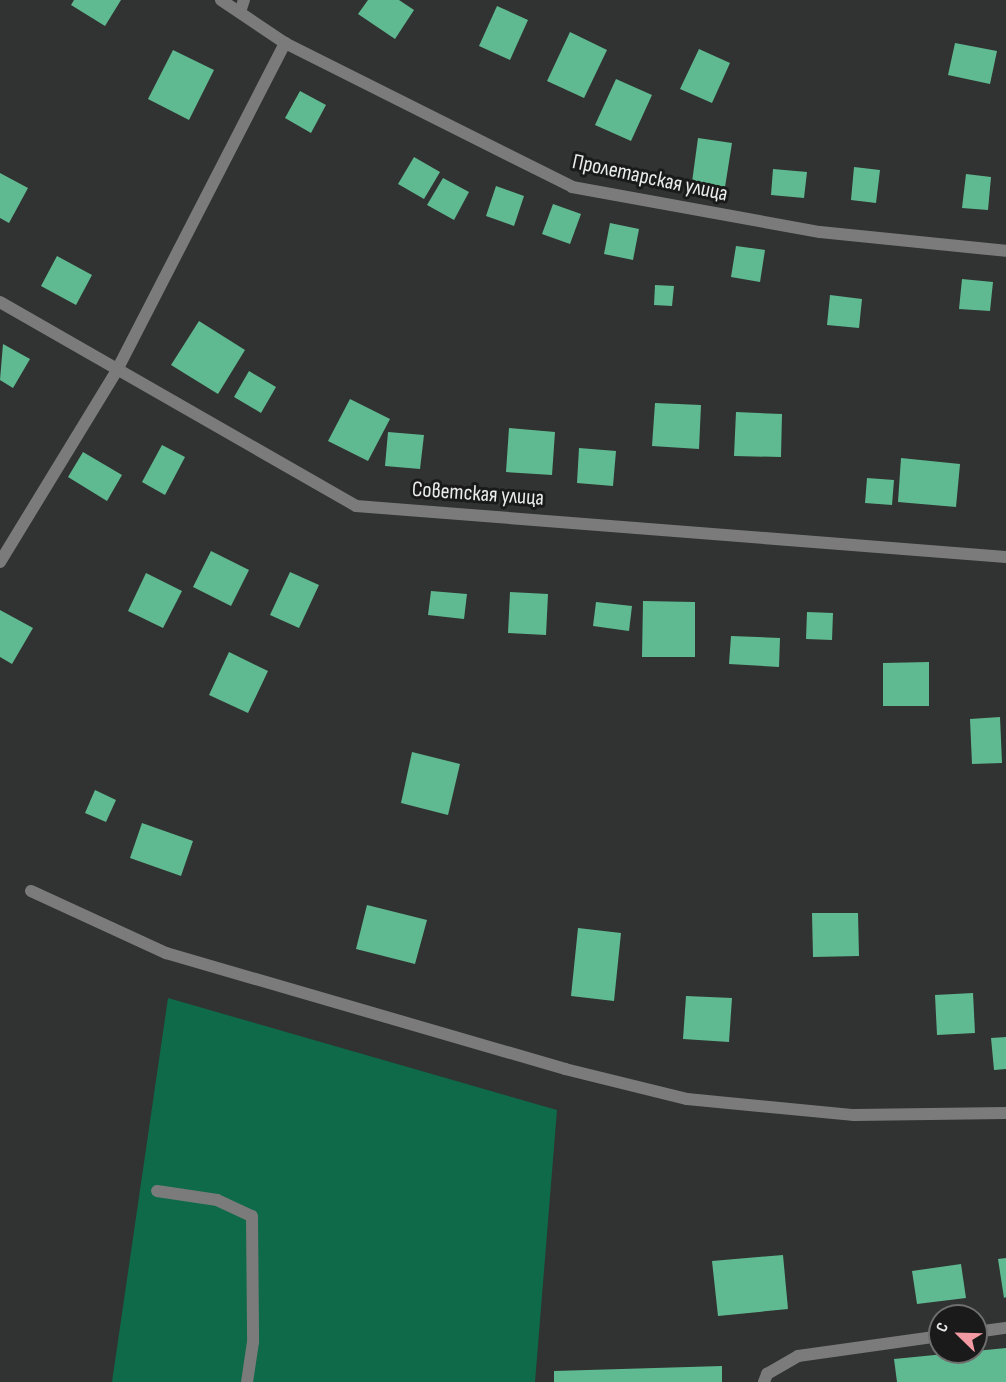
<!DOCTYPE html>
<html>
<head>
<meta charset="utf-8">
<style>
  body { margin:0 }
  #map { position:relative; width:1006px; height:1382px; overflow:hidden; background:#303331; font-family:"Sofia Sans Condensed",sans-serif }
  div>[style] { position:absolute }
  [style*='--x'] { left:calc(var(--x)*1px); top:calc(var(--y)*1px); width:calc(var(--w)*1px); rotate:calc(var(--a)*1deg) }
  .green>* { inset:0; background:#0f6a49 }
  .building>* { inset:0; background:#60ba91 }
  .service>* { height:12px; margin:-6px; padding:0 6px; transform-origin:6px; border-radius:6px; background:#7a7b7a }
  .minor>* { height:12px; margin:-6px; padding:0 6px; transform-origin:6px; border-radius:6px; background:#7a7b7a }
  span { translate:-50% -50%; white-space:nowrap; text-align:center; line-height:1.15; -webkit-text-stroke:6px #191a19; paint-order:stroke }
  .street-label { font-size:22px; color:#eaeceb }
  .north { position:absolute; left:928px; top:1304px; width:60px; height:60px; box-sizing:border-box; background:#191a19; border:2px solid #6d6e6d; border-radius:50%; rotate:293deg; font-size:16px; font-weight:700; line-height:24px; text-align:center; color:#eaeceb }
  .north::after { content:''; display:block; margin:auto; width:21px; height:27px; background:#f49aa4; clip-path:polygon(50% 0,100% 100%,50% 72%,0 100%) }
</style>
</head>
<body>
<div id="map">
  <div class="green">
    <i style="clip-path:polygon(168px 998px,557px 1110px,535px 1382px,112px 1382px)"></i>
  </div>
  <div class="building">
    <i style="clip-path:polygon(74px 0,121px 0,105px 26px,71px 5px)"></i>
    <i style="clip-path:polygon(368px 0,399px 0,414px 10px,395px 39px,358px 14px)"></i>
    <i style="clip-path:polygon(497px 6px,528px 20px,510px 60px,479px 46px)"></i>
    <i style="clip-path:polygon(570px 32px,607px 50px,584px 98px,547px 81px)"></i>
    <i style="clip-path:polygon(955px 43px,997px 51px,990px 84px,948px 75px)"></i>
    <i style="clip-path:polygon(699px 49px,730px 63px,712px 103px,680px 89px)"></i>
    <i style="clip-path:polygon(173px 50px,214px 70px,189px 120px,148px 99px)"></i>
    <i style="clip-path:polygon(616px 79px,652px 95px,631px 141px,595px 125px)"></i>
    <i style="clip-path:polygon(300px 91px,326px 105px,311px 133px,285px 118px)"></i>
    <i style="clip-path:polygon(698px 138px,732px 143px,725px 187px,692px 182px)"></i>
    <i style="clip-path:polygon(414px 157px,440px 172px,424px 199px,398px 184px)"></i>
    <i style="clip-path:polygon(854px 167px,880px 170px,876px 203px,851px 200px)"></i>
    <i style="clip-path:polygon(773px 169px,807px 172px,804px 198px,771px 195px)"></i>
    <i style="clip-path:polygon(0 173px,28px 188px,9px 223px,0 218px)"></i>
    <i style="clip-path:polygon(966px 174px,991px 177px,988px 210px,962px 208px)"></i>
    <i style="clip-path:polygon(443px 178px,469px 192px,454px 220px,427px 205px)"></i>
    <i style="clip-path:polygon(496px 186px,524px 196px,514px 226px,486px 216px)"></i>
    <i style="clip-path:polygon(553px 204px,581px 214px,570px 244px,542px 234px)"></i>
    <i style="clip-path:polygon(610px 223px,639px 229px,633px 260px,604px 254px)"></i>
    <i style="clip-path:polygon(736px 246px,765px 250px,760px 282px,731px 277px)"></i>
    <i style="clip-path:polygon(57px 256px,92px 275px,76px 305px,41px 286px)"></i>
    <i style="clip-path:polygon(962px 279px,993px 282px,990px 311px,959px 309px)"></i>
    <i style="clip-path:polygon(655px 285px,674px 286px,672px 306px,654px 305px)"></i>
    <i style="clip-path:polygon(830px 295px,862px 299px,859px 328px,827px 325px)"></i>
    <i style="clip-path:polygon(199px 321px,245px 350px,218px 394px,171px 365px)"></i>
    <i style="clip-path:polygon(3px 344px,30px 359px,13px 388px,0 380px)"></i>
    <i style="clip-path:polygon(249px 371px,276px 387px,261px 413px,234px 397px)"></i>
    <i style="clip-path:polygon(350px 399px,390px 419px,368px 461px,328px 441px)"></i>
    <i style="clip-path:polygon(655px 403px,701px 405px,699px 449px,652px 446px)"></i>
    <i style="clip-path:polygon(736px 412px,782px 414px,781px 457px,734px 456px)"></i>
    <i style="clip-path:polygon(509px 428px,555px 432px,552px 475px,506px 472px)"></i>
    <i style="clip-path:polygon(388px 432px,424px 435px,420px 469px,385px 466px)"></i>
    <i style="clip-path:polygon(162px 445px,185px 457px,165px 495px,142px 482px)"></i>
    <i style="clip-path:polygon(579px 448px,616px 451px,613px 486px,577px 483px)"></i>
    <i style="clip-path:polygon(83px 452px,122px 475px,107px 501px,68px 477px)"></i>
    <i style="clip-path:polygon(901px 458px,960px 464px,956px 507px,898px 502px)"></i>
    <i style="clip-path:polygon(867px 478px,894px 480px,892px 505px,865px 503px)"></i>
    <i style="clip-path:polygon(211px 551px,249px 570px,231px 606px,193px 587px)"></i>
    <i style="clip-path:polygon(290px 572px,319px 585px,299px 628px,270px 615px)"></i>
    <i style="clip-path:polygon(146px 573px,182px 591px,163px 628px,128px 611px)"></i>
    <i style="clip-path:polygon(431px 591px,467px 594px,464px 619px,428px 615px)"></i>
    <i style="clip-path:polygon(510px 592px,548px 594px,546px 635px,508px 633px)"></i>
    <i style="clip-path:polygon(643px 601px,695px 602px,695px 657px,642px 657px)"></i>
    <i style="clip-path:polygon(596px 602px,632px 606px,629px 631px,593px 626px)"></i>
    <i style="clip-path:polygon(0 610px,33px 628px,12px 664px,0 657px)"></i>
    <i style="clip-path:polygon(807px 612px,833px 613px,832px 640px,806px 639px)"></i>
    <i style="clip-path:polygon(731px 636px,780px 638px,779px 667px,729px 664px)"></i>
    <i style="clip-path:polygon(229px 652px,268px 671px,248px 713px,209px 695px)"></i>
    <i style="clip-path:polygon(929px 662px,929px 706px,883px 706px,883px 663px)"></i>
    <i style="clip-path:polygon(1000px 717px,1002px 763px,972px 764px,970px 719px)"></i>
    <i style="clip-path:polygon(412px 752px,460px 764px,448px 815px,401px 803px)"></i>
    <i style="clip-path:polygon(95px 790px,116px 800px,106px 822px,85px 813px)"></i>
    <i style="clip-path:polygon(142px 823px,193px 841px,181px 876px,130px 858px)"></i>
    <i style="clip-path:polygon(367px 905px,427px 920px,415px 964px,356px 949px)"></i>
    <i style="clip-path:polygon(812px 913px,858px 913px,859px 956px,813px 957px)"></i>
    <i style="clip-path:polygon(578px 928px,621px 933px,614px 1001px,571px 996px)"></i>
    <i style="clip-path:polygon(973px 993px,975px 1033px,937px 1035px,935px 995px)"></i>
    <i style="clip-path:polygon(686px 996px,732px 998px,729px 1042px,683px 1039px)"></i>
    <i style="clip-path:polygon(1006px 1037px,1006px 1069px,994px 1070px,991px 1038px)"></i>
    <i style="clip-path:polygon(783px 1255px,788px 1309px,718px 1316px,712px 1261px)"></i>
    <i style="clip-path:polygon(1006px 1258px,1006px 1297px,1004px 1298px,998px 1259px)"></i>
    <i style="clip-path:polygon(961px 1264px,966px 1298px,917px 1304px,912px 1271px)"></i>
    <i style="clip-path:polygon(1006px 1348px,1006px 1382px,897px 1382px,894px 1359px)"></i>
    <i style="clip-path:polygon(722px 1366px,722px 1382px,554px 1382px,554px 1371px)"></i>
  </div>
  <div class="service">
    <i style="--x:0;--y:562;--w:225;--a:-58.6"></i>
    <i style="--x:117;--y:370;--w:368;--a:-62.8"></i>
    <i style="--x:157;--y:1191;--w:61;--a:8.5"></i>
    <i style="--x:217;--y:1200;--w:38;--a:25"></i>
    <i style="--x:252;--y:1216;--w:126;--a:89.5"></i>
    <i style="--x:253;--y:1342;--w:40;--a:98.5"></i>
    <i style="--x:976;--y:1332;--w:30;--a:-8"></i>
    <i style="--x:764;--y:1382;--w:9;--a:-69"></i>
    <i style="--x:767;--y:1374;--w:36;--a:-30"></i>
    <i style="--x:798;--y:1356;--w:143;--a:-8"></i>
  </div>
  <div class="minor">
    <i style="--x:221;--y:0;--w:77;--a:33.9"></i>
    <i style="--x:285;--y:43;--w:321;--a:26.6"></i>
    <i style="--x:572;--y:187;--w:252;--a:10.3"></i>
    <i style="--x:820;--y:232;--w:187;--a:5.8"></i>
    <i style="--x:240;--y:12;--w:13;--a:-72"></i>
    <i style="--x:0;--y:302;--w:410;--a:29.8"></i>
    <i style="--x:356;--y:506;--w:652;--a:4.49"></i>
    <i style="--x:31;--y:891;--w:149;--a:24.7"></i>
    <i style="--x:166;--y:953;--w:416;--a:16.2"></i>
    <i style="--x:565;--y:1069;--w:126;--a:13.8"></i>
    <i style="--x:687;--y:1099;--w:168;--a:5.5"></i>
    <i style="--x:854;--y:1115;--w:152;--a:-0.8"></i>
  </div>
  <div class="street-label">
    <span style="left:650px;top:178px;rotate:12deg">Пролетарская улица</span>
    <span style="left:478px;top:494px;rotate:4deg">Советская улица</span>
  </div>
  <div class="north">С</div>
</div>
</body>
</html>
